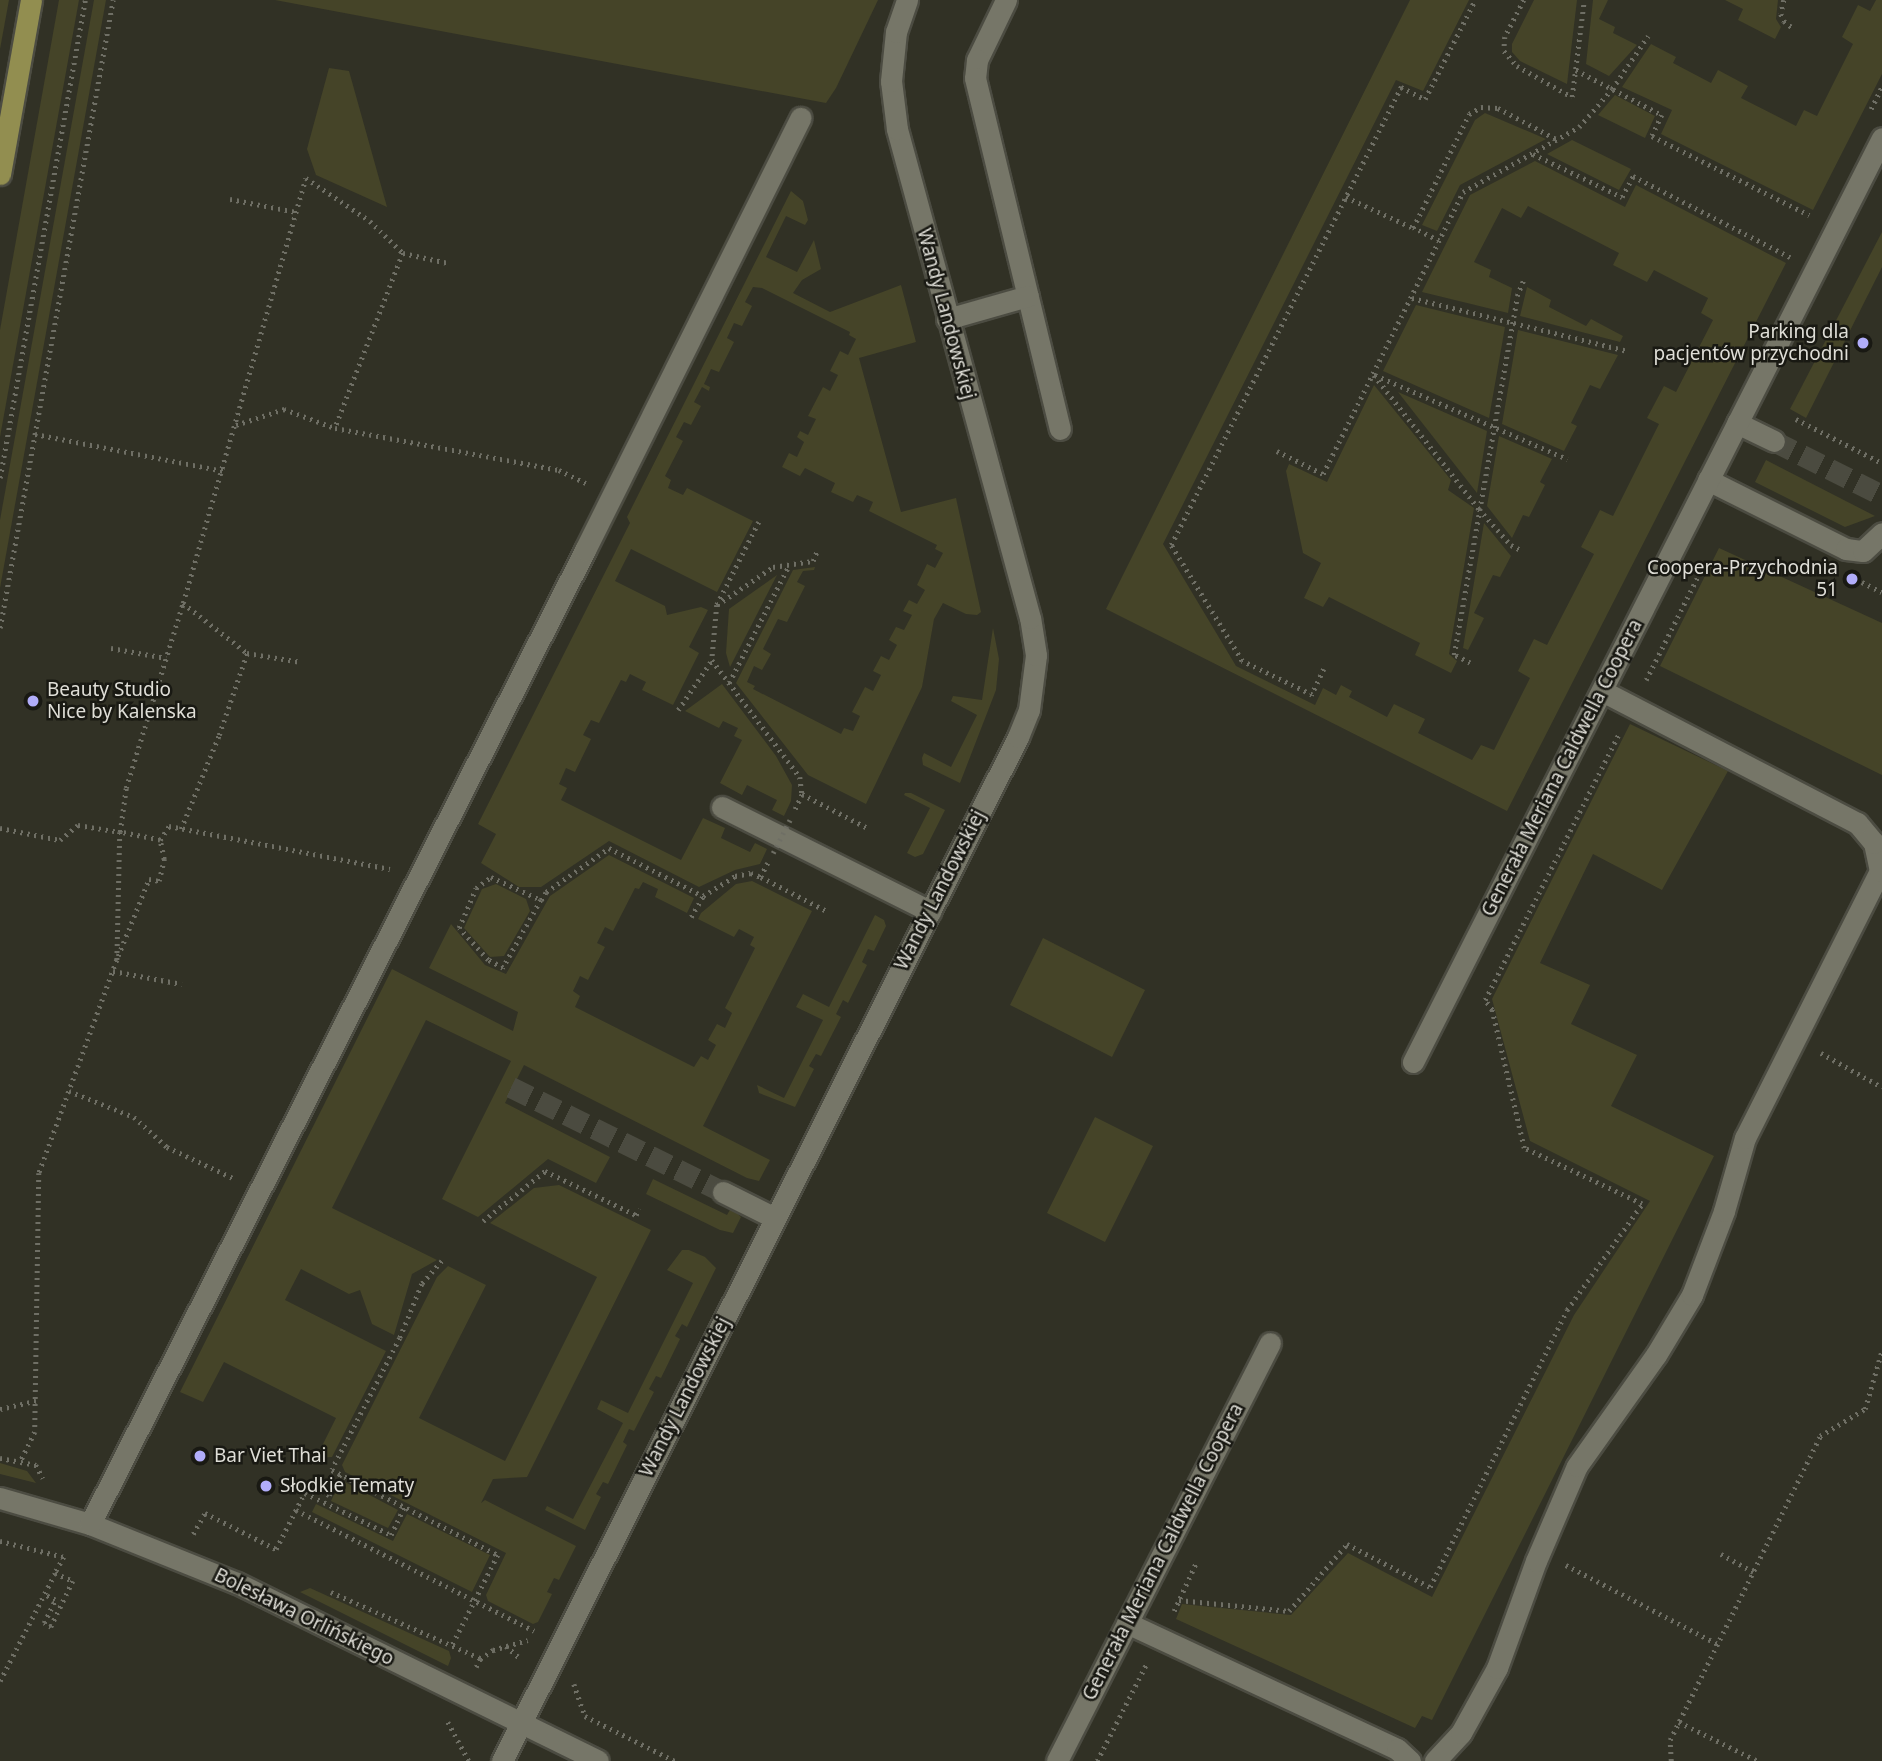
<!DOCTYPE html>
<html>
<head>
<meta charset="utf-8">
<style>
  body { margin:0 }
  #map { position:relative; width:1882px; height:1761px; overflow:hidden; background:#313125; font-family:"Noto Sans",sans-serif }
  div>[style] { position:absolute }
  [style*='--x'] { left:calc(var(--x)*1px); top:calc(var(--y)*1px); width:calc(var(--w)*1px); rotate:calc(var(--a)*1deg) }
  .green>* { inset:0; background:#454428 }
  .minor-tunnel>* { height:21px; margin-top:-10.5px; transform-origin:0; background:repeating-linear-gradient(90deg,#4b4b40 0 21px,transparent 0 31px) }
  .path>* { height:4.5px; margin-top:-2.25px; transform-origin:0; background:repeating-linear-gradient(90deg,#6f6f65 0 2px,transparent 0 7px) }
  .roads { filter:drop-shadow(2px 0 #4c4c42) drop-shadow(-2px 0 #4c4c42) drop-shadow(0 2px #4c4c42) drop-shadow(0 -2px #4c4c42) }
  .minor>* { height:21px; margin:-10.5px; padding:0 10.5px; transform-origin:10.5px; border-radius:10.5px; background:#767668 }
  .major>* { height:21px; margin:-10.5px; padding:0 10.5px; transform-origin:10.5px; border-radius:10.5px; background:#928e50 }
  .path-bridge>* { height:4.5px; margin-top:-2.25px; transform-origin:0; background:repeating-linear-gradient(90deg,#6f6f65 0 2px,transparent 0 7px) }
  .dots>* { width:19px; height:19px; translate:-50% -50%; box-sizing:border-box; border:4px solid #191913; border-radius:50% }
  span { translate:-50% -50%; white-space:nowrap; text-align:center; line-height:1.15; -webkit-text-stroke:5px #191913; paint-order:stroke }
  .street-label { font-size:19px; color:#dfded7 }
  .poi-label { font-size:19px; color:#dfded7 }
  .right { translate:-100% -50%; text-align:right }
  .left { translate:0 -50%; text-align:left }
</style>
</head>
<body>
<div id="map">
  <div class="green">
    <i style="clip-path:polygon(0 0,9px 0,0 49px)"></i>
    <i style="clip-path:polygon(59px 0,79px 0,0 437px,0 330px)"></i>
    <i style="clip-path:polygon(94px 0,106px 0,0 588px,0 520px)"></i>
    <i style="clip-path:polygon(275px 0,878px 0,836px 88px,826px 103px)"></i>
    <i style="clip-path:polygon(1410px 0,1469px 0,1423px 91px,1396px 80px,1163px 544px,1236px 666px,1315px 705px,1323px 688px,1336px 695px,1341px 685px,1352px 691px,1349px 697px,1387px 717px,1394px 704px,1425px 719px,1418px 733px,1472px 760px,1481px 745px,1494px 750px,1530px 678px,1518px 671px,1534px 639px,1547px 645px,1594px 554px,1581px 547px,1600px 510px,1613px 516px,1659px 424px,1647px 418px,1664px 386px,1676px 392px,1713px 320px,1701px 313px,1708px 298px,1654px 270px,1647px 282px,1613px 265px,1619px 253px,1528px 206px,1521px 218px,1502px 208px,1474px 262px,1491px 270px,1489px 277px,1512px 288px,1508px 313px,1422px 292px,1470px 195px,1535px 161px,1625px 207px,1636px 185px,1786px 263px,1507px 811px,1106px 609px)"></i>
    <i style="clip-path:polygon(1534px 0,1577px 0,1567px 84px,1520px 61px,1512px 52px,1512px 44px)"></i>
    <i style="clip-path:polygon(1593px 0,1608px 0,1599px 19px,1615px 27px,1613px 33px,1637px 45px,1609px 76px,1586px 64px)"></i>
    <i style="clip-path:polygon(1725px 0,1778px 0,1776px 19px,1781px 27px,1775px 39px,1738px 20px,1743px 9px)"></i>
    <i style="clip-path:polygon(1876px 0,1882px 0,1882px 74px,1813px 210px,1661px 134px,1672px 110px,1622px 87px,1651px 44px,1676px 57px,1673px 63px,1711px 83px,1718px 70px,1748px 86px,1741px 98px,1796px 126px,1804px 110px,1817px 116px,1853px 44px,1842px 37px,1858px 5px,1870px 11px)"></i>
    <i style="clip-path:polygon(329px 68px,349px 71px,387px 207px,316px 175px,307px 149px)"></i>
    <i style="clip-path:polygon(1615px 95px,1655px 116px,1645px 138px,1598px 115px)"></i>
    <i style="clip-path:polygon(1485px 113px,1546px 139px,1460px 185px,1437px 231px,1422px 225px,1475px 120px)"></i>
    <i style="clip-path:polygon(1572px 140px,1631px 169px,1619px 190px,1547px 154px)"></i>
    <i style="clip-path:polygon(791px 191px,803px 201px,808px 220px,805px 225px,786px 216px,766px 257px,797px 272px,814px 240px,821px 269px,802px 280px,793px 293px,830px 312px,901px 285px,916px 342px,859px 358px,901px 512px,956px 498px,981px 612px,977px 615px,966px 614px,943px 603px,934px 619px,922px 687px,866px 804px,808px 775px,736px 683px,793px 570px,815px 567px,814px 570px,803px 571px,797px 582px,805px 586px,787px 622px,778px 619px,763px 649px,771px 654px,762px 670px,754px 666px,747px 682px,755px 686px,753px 689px,841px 734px,844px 728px,853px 731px,860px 716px,852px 712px,865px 687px,873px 691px,881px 675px,873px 671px,881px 656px,889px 660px,897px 645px,889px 640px,896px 627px,904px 630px,912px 615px,903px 611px,909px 600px,917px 604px,925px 590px,917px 585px,927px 564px,935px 568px,943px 553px,935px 549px,937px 545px,869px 511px,873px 502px,857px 495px,853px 502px,831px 492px,835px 483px,805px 468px,800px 476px,782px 467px,789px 453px,797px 457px,804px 442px,797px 437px,800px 431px,808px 435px,816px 419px,808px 416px,823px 387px,830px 391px,838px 375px,830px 371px,840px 351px,848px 355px,856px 339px,849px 335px,850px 332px,762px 288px,753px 287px,745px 302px,752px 306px,742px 326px,734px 323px,727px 338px,734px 342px,719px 372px,711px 369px,704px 384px,710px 387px,709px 391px,702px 387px,694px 402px,701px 406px,691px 425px,684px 422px,676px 437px,683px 441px,665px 476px,671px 480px,668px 488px,683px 495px,687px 488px,753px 521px,717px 592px,631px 549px,615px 581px,665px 606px,667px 615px,701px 607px,708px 610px,689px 647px,699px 653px,673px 705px,642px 690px,646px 682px,630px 674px,626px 682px,621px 680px,599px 723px,591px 720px,583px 735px,591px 739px,575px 772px,566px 768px,559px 784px,567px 788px,561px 800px,681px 860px,703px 818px,725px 828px,721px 838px,750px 852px,755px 843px,767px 849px,760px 864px,735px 870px,699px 887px,609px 841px,541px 887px,519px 887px,481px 863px,496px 834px,478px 824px,630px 523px,627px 517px)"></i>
    <i style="clip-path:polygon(1882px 232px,1882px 267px,1806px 418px,1790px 409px)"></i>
    <i style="clip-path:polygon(1527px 287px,1551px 300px,1549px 307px,1586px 326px,1591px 319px,1623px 336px,1620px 342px,1520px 316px)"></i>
    <i style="clip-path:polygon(1416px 305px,1505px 327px,1489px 418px,1383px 371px)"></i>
    <i style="clip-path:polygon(1518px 330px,1618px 355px,1600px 389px,1590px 385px,1571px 423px,1577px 426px,1564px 451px,1502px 424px)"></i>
    <i style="clip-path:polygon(1374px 385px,1451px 480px,1448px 490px,1474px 508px,1449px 654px,1457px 661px,1451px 673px,1415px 655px,1420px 643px,1329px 597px,1323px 607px,1304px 598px,1321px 563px,1303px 553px,1286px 471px,1289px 464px,1327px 482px)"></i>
    <i style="clip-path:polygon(1398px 392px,1487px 431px,1477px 493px)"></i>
    <i style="clip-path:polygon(1499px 436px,1552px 459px,1540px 482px,1545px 485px,1529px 517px,1523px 515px,1512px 538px,1487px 506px)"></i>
    <i style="clip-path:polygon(1766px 460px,1875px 516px,1845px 527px,1755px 482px)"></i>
    <i style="clip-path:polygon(1484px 523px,1511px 556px,1500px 577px,1493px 575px,1474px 613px,1484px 618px,1468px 650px,1463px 648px)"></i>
    <i style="clip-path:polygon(1719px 548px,1882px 623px,1882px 775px,1660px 666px)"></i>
    <i style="clip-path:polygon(777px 575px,730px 667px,726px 653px,729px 609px)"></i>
    <i style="clip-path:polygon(993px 628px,999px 659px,996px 690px,960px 783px,923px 765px,922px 758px,924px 753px,951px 767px,977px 715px,951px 701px,953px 696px,982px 700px)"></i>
    <i style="clip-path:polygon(722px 684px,776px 756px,792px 785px,791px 801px,784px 816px,772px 810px,777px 800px,747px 785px,742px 795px,720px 783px,742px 740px,734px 736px,738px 728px,723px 721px,719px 728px,685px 711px)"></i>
    <i style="clip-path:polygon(1630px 724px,1728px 771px,1662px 890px,1593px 854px,1540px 963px,1590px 985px,1571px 1024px,1637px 1055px,1611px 1106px,1714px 1156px,1432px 1720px,1422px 1716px,1415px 1728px,1176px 1619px,1182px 1604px,1291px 1615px,1348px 1553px,1432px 1597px,1574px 1315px,1650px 1201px,1530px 1141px,1492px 999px)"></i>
    <i style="clip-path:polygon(905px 793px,911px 793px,945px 810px,923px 854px,915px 857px,907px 853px,930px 808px,904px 795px)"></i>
    <i style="clip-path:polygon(609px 855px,694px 898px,687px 913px,655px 897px,658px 889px,643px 882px,639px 889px,635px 888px,613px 931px,605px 927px,597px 943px,605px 947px,588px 980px,580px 976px,573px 991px,580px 996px,575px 1007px,694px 1067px,701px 1056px,708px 1060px,716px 1045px,708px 1040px,717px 1024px,725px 1028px,732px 1013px,725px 1008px,755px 948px,750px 945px,754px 937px,739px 929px,734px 937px,698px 919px,701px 913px,736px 884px,752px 881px,812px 911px,703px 1126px,770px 1160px,759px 1181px,747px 1178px,524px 1065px,505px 1103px,610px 1157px,596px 1183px,548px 1159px,478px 1217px,442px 1199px,511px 1061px,426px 1020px,332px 1208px,437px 1260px,412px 1274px,394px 1335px,372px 1324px,360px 1290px,349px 1294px,301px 1269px,285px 1300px,386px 1351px,332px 1457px,316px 1458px,336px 1418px,224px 1362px,203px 1402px,180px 1392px,392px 969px,513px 1031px,518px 1012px,429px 968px,451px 924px,485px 965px,506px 974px,550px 896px)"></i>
    <i style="clip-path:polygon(496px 884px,526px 899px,530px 911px,504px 956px,490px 957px,464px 928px,482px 889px)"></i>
    <i style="clip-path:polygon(875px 915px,884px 920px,886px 926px,874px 951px,868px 949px,862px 962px,867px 965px,848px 1003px,843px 1000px,836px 1014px,841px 1017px,821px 1056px,816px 1054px,809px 1066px,814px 1069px,795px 1107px,759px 1093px,757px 1085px,784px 1098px,823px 1020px,796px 1007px,803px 994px,829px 1007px)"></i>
    <i style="clip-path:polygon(1043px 938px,1145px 990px,1112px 1057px,1010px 1005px)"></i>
    <i style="clip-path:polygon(1095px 1117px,1153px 1146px,1105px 1242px,1047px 1213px)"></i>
    <i style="clip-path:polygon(653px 1179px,727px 1215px,731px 1208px,741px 1217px,733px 1233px,720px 1230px,646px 1194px)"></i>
    <i style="clip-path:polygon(559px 1185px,651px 1230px,527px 1477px,493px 1479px,481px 1503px,485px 1500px,576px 1546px,559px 1580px,554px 1578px,547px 1592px,552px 1594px,538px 1622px,533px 1624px,488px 1601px,486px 1595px,506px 1553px,345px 1472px,342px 1465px,437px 1277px,448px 1266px,486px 1285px,419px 1418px,505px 1461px,597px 1277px,490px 1223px,534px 1188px)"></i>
    <i style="clip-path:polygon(682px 1250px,689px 1250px,705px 1257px,716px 1268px,687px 1327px,682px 1324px,675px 1336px,680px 1339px,661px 1378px,656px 1376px,649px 1389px,654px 1392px,634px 1431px,629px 1429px,623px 1442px,627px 1445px,608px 1484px,603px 1482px,596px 1494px,601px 1497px,585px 1530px,545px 1510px,547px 1506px,573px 1519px,623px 1423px,597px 1409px,601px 1400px,628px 1413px,693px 1283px,667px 1270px)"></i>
    <i style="clip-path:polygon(0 1463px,27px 1471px,36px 1483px,0 1474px)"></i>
    <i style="clip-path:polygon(341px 1480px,398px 1510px,388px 1528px,331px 1501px)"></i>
    <i style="clip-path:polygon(316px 1504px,393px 1541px,407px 1514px,490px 1555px,472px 1592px,312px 1512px)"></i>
    <i style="clip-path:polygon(310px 1588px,449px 1651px,451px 1658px,448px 1666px,300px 1592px)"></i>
  </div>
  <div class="minor-tunnel">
    <i style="--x:1774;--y:441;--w:121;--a:26.6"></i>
    <i style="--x:511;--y:1087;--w:237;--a:26.3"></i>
  </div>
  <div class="path">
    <i style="--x:1524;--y:0;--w:42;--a:117.2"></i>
    <i style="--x:1505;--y:37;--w:14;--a:94"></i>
    <i style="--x:1504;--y:51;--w:20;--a:49"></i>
    <i style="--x:1517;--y:66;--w:63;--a:29.4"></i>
    <i style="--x:1572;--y:97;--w:98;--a:-82.9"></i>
    <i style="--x:1784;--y:0;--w:14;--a:102"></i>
    <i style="--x:1781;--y:14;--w:8;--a:67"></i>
    <i style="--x:1784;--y:21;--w:11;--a:38"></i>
    <i style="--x:1576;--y:70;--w:97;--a:27.6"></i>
    <i style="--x:1662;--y:115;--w:23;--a:115"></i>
    <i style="--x:1652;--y:136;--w:176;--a:26.7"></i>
    <i style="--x:1871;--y:109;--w:25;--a:-64"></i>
    <i style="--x:1533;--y:154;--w:99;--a:25.8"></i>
    <i style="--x:1622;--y:197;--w:24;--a:-62"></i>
    <i style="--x:1633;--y:176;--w:177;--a:27.3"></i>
    <i style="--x:1346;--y:197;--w:74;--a:24.8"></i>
    <i style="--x:230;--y:199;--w:67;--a:11.1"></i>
    <i style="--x:1439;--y:241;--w:29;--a:-153"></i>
    <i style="--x:1413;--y:228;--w:127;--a:-63.8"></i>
    <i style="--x:1469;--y:114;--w:14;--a:-30"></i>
    <i style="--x:1481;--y:107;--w:17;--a:3"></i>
    <i style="--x:1498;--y:108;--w:68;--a:28.1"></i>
    <i style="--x:403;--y:253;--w:46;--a:12.5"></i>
    <i style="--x:1412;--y:298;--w:221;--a:13.8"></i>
    <i style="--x:1374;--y:375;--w:170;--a:51.9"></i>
    <i style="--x:1479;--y:509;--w:48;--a:48.4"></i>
    <i style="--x:1511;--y:545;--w:11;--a:27"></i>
    <i style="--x:1375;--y:375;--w:210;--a:23.6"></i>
    <i style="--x:1796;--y:419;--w:97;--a:27.1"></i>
    <i style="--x:236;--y:425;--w:51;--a:-18.4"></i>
    <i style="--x:284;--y:409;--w:54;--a:20.4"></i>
    <i style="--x:35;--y:434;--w:193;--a:11.1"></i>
    <i style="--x:1277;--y:451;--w:51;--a:26.6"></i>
    <i style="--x:1323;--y:474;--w:315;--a:-63.6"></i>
    <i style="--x:1463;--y:192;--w:133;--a:-29.3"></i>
    <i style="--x:1579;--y:127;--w:50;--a:-49"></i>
    <i style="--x:1612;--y:89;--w:64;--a:-55.8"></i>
    <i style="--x:0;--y:478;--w:485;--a:-79.9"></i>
    <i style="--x:759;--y:522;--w:93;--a:116.8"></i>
    <i style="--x:717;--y:605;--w:55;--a:95.2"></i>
    <i style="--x:712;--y:660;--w:146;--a:53.1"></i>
    <i style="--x:800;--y:777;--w:17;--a:83"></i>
    <i style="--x:1862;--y:582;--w:22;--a:27"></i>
    <i style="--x:183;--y:603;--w:442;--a:-73.9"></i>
    <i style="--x:306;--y:178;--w:77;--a:33.9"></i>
    <i style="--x:370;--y:221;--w:46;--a:44.1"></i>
    <i style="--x:403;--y:253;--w:188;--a:111.2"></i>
    <i style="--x:335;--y:428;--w:228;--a:10.6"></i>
    <i style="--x:559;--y:470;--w:30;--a:26"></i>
    <i style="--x:717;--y:605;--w:68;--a:-34.2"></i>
    <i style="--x:773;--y:567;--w:40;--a:-8.5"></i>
    <i style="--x:813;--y:561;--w:11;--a:-68"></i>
    <i style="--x:0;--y:628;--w:638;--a:-79.8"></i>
    <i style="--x:111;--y:648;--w:56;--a:10.3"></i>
    <i style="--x:1470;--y:663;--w:18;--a:-153"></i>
    <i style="--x:1454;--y:655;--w:364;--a:-80"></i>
    <i style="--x:1517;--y:296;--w:18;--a:-68"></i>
    <i style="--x:1324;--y:669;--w:29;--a:115"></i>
    <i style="--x:1312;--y:695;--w:78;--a:-154.1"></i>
    <i style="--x:1242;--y:661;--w:136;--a:-121.5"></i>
    <i style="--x:1171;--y:545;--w:513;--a:-63.33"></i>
    <i style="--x:1401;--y:87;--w:27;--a:27"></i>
    <i style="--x:1425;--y:99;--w:111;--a:-63.2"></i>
    <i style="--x:1646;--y:680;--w:121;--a:-63.4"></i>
    <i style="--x:729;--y:683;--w:132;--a:-63"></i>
    <i style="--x:678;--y:710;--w:60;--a:-55.8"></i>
    <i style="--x:795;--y:809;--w:17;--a:-65"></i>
    <i style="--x:802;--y:794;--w:74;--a:27.3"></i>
    <i style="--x:0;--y:828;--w:61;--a:11.3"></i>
    <i style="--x:60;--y:840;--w:23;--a:-40"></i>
    <i style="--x:78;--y:825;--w:43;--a:9.5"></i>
    <i style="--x:120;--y:832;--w:128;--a:91.3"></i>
    <i style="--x:117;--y:960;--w:227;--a:110.1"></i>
    <i style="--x:39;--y:1173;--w:259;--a:90.9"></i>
    <i style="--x:35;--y:1432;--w:34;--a:116"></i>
    <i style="--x:181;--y:829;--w:101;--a:-68"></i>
    <i style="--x:219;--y:735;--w:87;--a:-71.1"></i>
    <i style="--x:160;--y:840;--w:17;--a:-57"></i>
    <i style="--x:169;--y:826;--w:225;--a:11"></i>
    <i style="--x:768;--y:863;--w:16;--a:117"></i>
    <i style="--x:761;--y:877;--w:74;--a:27.3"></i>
    <i style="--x:491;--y:877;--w:55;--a:24.7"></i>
    <i style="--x:541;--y:900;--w:78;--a:119.2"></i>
    <i style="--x:503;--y:968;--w:17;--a:-152"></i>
    <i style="--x:488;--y:960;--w:43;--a:-132.2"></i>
    <i style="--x:459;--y:928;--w:43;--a:-67"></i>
    <i style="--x:476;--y:888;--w:19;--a:-36"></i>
    <i style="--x:541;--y:900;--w:9;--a:-58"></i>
    <i style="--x:546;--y:892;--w:77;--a:-34.9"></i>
    <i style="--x:609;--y:848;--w:106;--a:27.1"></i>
    <i style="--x:691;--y:917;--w:24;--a:-60"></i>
    <i style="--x:703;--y:896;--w:38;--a:-32"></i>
    <i style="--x:735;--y:876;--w:16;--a:-11"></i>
    <i style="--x:751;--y:873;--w:11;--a:22"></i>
    <i style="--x:118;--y:956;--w:83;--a:-68.1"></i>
    <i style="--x:149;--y:879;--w:10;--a:11"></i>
    <i style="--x:159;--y:881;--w:23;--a:-77"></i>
    <i style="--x:164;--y:859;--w:19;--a:-102"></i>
    <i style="--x:160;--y:840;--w:41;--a:-168.7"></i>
    <i style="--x:120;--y:832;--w:44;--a:-82.2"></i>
    <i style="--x:126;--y:788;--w:194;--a:-72.9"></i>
    <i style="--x:183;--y:603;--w:81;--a:38"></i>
    <i style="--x:247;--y:653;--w:55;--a:9.5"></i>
    <i style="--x:113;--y:971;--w:70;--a:10.7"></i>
    <i style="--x:1821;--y:1053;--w:70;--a:29.1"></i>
    <i style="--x:69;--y:1091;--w:70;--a:21.8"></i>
    <i style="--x:134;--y:1117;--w:45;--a:42.3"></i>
    <i style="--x:167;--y:1147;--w:73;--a:25.2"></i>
    <i style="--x:483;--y:1221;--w:80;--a:-38.9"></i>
    <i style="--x:545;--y:1171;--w:101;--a:25.8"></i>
    <i style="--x:636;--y:1215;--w:7;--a:-63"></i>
    <i style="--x:442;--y:1261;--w:30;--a:131"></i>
    <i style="--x:422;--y:1284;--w:58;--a:112.2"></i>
    <i style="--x:400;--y:1338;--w:148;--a:117.3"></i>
    <i style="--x:332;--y:1470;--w:186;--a:27.1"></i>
    <i style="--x:498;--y:1555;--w:102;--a:116.8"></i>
    <i style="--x:0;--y:1409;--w:37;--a:-13"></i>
    <i style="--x:0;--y:1458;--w:37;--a:11"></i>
    <i style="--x:36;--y:1465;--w:15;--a:62"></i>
    <i style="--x:305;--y:1493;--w:96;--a:26"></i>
    <i style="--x:391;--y:1535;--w:31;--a:-65"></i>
    <i style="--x:296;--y:1510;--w:267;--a:26.9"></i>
    <i style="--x:193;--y:1534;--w:24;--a:-60"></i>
    <i style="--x:205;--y:1513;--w:80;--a:26.9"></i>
    <i style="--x:276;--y:1549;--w:73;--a:-63.1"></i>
    <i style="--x:309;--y:1484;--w:23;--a:29"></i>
    <i style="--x:329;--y:1495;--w:24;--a:-62"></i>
    <i style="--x:0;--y:1541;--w:66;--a:14"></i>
    <i style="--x:64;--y:1557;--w:18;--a:119"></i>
    <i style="--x:55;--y:1573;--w:20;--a:24"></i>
    <i style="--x:73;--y:1581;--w:51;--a:115.6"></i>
    <i style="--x:51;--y:1627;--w:8;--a:-150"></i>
    <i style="--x:44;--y:1623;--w:25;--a:-64"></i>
    <i style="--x:55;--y:1600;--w:13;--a:-153"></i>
    <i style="--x:1721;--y:1554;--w:37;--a:29"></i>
    <i style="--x:1566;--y:1565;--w:171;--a:27.5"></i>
    <i style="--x:331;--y:1592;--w:163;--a:23.9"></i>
    <i style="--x:1179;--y:1600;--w:111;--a:5.7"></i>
    <i style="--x:1289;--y:1611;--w:89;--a:-49.1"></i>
    <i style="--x:1347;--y:1544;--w:93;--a:27.4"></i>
    <i style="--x:1430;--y:1587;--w:309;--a:-63.7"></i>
    <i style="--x:1567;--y:1310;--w:130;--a:-54.7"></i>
    <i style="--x:1642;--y:1204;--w:131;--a:-154.6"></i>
    <i style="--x:1524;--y:1148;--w:142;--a:-103.1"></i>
    <i style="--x:1492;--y:1010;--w:12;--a:-125"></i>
    <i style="--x:1485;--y:1000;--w:300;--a:-63.3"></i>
    <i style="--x:1174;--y:1611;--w:53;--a:-65.4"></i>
    <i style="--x:506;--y:1646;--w:18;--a:41"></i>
    <i style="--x:476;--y:1667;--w:9;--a:-63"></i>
    <i style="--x:480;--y:1659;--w:16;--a:-35"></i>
    <i style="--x:493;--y:1650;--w:36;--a:-16"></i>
    <i style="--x:0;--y:1681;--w:121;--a:-63"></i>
    <i style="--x:574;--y:1684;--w:34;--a:71"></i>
    <i style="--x:585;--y:1716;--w:101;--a:26.6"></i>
    <i style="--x:448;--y:1722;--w:44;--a:61.7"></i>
    <i style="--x:1679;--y:1722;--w:88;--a:26.3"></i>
    <i style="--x:1097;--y:1761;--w:108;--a:-63"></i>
    <i style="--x:1671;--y:1761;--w:21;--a:-93"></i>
    <i style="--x:1670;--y:1740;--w:339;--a:-63.7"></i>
    <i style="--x:1820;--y:1436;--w:52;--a:-31"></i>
    <i style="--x:1865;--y:1409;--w:61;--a:-73.9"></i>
  </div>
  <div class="roads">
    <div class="minor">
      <i style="--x:1006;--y:0;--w:67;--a:115.8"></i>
      <i style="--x:977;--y:60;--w:18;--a:96"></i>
      <i style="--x:975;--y:78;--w:361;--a:76.4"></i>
      <i style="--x:947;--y:319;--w:84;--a:-15.9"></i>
      <i style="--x:1737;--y:423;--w:41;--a:25.9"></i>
      <i style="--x:1708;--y:480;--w:154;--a:26.6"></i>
      <i style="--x:1846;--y:549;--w:17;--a:7"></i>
      <i style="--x:1863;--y:551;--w:26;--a:-43"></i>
      <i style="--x:722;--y:807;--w:233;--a:26.6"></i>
      <i style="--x:1413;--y:1062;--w:1036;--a:-63.09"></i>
      <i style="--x:723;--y:1192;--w:58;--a:26.6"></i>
      <i style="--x:0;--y:1498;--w:94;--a:16.1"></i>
      <i style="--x:90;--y:1524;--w:158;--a:21.9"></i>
      <i style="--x:237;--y:1583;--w:402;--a:26.2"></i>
      <i style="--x:90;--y:1524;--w:1093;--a:-63.06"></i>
      <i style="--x:585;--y:550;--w:483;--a:-63.5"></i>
      <i style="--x:1127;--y:1623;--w:298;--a:25"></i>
      <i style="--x:1397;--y:1749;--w:18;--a:43"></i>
      <i style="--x:502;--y:1761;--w:1147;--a:-63.26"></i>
      <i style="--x:1018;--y:737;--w:29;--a:-68"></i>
      <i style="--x:1029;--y:710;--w:55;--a:-82.7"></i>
      <i style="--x:1036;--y:655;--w:37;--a:-99"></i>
      <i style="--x:1030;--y:618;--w:507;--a:-105.22"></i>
      <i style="--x:897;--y:129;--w:48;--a:-97.1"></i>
      <i style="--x:891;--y:81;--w:49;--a:-84.2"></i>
      <i style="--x:896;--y:32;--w:34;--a:-71"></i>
      <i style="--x:1057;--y:1761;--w:469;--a:-63"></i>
      <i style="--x:1435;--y:1761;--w:38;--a:-47"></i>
      <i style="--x:1461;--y:1733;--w:74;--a:-61"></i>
      <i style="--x:1497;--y:1668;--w:114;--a:-70"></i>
      <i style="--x:1536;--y:1561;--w:103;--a:-66.7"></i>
      <i style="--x:1577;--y:1466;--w:136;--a:-54.6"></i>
      <i style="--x:1656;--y:1355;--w:70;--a:-59"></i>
      <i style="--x:1692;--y:1295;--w:90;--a:-69.1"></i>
      <i style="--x:1724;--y:1211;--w:76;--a:-74"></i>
      <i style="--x:1745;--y:1138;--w:299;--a:-63.2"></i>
      <i style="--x:1880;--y:871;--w:29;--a:-102"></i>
      <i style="--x:1874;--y:843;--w:26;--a:-130"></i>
      <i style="--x:1857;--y:823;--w:287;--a:-152.6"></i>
    </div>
    <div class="major">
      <i style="--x:0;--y:174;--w:177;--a:-79.9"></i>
    </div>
  </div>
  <div class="path-bridge">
    <i style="--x:773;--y:853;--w:38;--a:-63"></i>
  </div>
  <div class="dots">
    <i style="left:1863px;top:343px;background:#b1adfa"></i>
    <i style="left:1852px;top:579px;background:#b1adfa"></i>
    <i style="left:33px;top:701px;background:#b1adfa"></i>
    <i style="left:200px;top:1456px;background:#b1adfa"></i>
    <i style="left:266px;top:1486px;background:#b1adfa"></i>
  </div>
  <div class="street-label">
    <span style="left:946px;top:314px;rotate:75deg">Wandy Landowskiej</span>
    <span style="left:1562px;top:768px;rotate:-63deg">Generała Meriana Caldwella Coopera</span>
    <span style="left:940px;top:890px;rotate:-63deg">Wandy Landowskiej</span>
    <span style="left:685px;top:1397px;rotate:-63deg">Wandy Landowskiej</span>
    <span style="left:1163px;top:1552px;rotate:-63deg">Generała Meriana Caldwella Coopera</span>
    <span style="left:304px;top:1617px;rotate:26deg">Bolesława Orlińskiego</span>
  </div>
  <div class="poi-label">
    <span class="right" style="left:1849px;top:343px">Parking dla<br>pacjentów przychodni</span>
    <span class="right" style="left:1838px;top:579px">Coopera-Przychodnia<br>51</span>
    <span class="left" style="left:47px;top:701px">Beauty Studio<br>Nice by Kalenska</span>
    <span class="left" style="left:214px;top:1456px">Bar Viet Thai</span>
    <span class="left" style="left:280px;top:1486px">Słodkie Tematy</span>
  </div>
</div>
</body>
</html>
